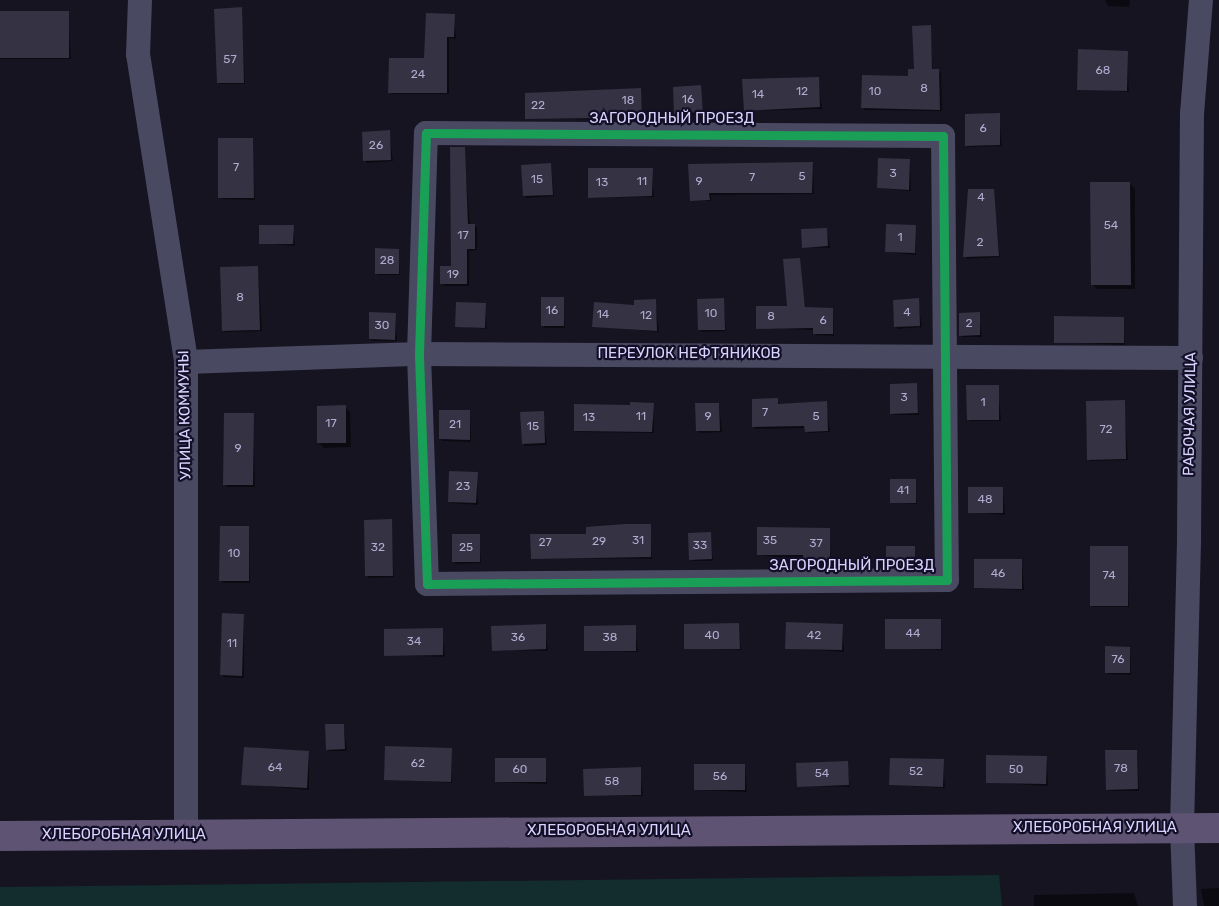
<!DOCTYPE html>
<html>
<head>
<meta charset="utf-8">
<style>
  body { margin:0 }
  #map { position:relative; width:1219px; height:906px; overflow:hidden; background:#161421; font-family:Rubik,sans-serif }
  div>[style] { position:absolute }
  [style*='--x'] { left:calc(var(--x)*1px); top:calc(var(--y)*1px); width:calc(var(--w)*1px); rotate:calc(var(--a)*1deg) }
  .green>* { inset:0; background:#132c2d }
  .shadow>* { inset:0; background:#0007 }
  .building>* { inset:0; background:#343243 }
  .minor>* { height:24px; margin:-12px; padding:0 12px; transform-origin:12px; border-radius:12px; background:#4a4962 }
  .major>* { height:30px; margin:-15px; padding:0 15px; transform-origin:15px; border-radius:15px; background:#5e5373 }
  .cycleway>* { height:9px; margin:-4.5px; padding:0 4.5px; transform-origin:4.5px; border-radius:4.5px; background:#1a9f57 }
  span { translate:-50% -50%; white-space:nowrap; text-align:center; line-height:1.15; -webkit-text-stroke:4.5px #130f26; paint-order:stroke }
  .number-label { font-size:12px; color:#b0acd0 }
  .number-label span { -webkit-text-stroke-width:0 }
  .street-label { font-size:15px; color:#d9d4ff }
</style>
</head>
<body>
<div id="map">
  <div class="green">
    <i style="clip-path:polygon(999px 875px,1002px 906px,0 906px,0 887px)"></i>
  </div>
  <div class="shadow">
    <i style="clip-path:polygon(1105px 0,1130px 0,1129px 7px,1108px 6px)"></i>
    <i style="clip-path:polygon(241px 9px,245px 84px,220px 84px,218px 82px)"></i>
    <i style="clip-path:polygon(0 13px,68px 13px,71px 59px,0 59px)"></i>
    <i style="clip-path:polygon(454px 16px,456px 39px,449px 38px,449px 94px,392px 94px,390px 92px,425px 59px)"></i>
    <i style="clip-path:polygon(930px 27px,933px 71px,941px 73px,942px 111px,865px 110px,863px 108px,915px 71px)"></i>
    <i style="clip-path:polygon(1127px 52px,1129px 92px,1079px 89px)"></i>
    <i style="clip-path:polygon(818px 78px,822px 109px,745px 111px)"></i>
    <i style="clip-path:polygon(700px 87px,704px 114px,678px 116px,676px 113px)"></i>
    <i style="clip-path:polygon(640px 89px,643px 114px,606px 116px,607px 120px,527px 118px)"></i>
    <i style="clip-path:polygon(999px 115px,1002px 146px,969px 147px,967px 145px)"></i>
    <i style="clip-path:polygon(389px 132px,393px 161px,367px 163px,365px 161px)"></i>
    <i style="clip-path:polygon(252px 140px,255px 200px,222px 199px,220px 197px)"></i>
    <i style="clip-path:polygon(464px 149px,470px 225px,477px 227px,477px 250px,469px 251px,469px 286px,443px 286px,453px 267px)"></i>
    <i style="clip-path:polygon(910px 161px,911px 191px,878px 188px)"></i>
    <i style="clip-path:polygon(813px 164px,814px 194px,711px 195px,711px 201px,691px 200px,689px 165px)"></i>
    <i style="clip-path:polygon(551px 165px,554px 196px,527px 198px,524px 195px)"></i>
    <i style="clip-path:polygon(652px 170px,654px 197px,589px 198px)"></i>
    <i style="clip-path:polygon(1130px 184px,1135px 189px,1135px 289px,1097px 289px,1092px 284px)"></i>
    <i style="clip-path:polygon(993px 191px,1000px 257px,967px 259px,964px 233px,970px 232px)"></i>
    <i style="clip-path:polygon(915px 226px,916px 255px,886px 252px)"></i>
    <i style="clip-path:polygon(293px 227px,295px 246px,260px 243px)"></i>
    <i style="clip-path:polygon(827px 230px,830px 248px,804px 247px)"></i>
    <i style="clip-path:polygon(398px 250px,400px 275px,378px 275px,376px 273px)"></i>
    <i style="clip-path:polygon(799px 259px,806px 309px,833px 310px,834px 336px,816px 335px,814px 330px,758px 328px,789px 308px)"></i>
    <i style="clip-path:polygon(258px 267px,262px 331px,225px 332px,223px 330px)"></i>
    <i style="clip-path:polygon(563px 298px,565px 328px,545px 328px,543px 325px)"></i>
    <i style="clip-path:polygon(723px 300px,726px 331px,702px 332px,699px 330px)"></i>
    <i style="clip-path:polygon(918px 300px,922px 327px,898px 329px,896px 327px)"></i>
    <i style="clip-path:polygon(655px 301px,659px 332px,594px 326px,636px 307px)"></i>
    <i style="clip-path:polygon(485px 304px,487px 329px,456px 326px)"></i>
    <i style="clip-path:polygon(395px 314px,397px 341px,373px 341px,370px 339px)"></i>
    <i style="clip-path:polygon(979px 314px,982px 337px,963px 337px,961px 335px)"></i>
    <i style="clip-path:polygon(1123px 318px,1125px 345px,1056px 342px)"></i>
    <i style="clip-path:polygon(917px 385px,919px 415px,894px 415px,892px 413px)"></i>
    <i style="clip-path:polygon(998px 387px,1001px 421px,970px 421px,968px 419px)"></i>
    <i style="clip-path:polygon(777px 400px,780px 405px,826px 403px,830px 432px,808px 433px,806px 428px,756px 429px,754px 427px)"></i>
    <i style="clip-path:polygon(1124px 402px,1128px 460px,1090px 461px,1088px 459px)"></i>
    <i style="clip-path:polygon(719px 404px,722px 432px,700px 433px,698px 431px)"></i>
    <i style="clip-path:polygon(576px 405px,653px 405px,654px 433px,577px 432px)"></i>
    <i style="clip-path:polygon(345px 407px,350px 412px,351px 447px,324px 448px,319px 443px)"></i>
    <i style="clip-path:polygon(470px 412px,471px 442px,443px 441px,440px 439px)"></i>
    <i style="clip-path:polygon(543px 412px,547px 445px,525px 446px,523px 443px)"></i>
    <i style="clip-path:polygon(253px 415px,255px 487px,227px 487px,225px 484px)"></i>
    <i style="clip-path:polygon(477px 474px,478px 505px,451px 503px,449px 501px)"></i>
    <i style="clip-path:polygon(915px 480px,917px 504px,891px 502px)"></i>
    <i style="clip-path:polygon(1003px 488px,1005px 515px,969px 512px)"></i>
    <i style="clip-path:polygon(391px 521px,394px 577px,369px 578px,367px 576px)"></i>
    <i style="clip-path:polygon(650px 526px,652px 559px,532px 558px,588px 535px)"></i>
    <i style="clip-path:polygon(249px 528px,250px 583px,223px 583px,221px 580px)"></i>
    <i style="clip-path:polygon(829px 529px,831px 562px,758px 555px)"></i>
    <i style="clip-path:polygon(710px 534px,713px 561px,692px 561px,690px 559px)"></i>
    <i style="clip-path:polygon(479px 536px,481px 563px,456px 564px,453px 561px)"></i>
    <i style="clip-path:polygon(914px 547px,917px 568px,887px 566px)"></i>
    <i style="clip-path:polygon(1127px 547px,1129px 607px,1094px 607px,1091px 605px)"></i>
    <i style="clip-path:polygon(1022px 561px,1024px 590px,975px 588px)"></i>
    <i style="clip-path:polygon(244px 615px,244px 678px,224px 677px,222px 675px)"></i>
    <i style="clip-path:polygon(940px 621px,942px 650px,886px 648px)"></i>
    <i style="clip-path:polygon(739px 624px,741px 650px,686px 648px)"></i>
    <i style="clip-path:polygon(842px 625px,844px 652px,786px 648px)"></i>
    <i style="clip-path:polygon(545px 626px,548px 651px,493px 650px)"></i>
    <i style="clip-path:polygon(635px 626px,638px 652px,586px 651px)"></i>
    <i style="clip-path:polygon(442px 630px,445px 657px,386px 655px)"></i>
    <i style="clip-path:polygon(1130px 648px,1131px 675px,1108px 674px,1106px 672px)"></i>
    <i style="clip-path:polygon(344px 725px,347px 751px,329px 751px,327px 749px)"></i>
    <i style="clip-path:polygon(451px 749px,452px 783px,385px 779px)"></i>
    <i style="clip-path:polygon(1137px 751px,1139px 791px,1109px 791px,1107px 789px)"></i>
    <i style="clip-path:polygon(309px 752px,309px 790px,243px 784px)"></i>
    <i style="clip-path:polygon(1047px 758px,1048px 786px,987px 782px)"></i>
    <i style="clip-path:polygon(545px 759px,547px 784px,497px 782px)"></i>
    <i style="clip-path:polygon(943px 761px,945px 788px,891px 785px)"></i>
    <i style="clip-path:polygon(847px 763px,850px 787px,798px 786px)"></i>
    <i style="clip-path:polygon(745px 766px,747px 792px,696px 790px)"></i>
    <i style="clip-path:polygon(640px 769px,643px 796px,585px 796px)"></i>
    <i style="clip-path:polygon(1219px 888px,1219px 906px,1204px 906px,1201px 889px)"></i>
    <i style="clip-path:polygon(1134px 893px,1138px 906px,1034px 906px,1034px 895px)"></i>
  </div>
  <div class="building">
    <i style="clip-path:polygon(242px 7px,244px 83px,217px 83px,214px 9px)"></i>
    <i style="clip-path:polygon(0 11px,69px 11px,69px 58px,0 58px)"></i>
    <i style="clip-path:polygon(426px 13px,455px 14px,454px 37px,447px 37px,447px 93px,388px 93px,389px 58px,424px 58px)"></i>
    <i style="clip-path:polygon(931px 25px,932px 69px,939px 69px,940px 110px,861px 108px,862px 75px,908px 76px,908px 69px,914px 69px,912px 26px)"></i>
    <i style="clip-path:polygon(1078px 49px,1128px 51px,1127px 91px,1077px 90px)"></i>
    <i style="clip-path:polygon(819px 77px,820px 107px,744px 111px,742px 79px)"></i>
    <i style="clip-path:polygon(701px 85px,703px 112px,674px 114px,673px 87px)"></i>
    <i style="clip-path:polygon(641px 88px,642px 113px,605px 114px,605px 118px,525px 119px,525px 93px)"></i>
    <i style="clip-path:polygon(1000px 113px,1000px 145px,965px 146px,965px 114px)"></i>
    <i style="clip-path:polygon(390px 130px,391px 160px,363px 161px,362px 132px)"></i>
    <i style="clip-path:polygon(218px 138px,253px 138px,254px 198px,218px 198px)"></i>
    <i style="clip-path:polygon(450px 147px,465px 147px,468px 224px,475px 224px,475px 249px,467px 249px,467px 284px,440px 284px,440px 266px,451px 266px)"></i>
    <i style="clip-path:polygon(878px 158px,910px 159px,909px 190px,877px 188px)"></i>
    <i style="clip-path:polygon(813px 162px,812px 193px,709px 193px,710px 200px,690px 201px,688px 164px)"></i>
    <i style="clip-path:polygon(551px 163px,553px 195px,523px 196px,521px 165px)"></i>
    <i style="clip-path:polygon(588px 168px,653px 168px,652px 196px,588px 198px)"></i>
    <i style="clip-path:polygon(1090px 182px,1130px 182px,1131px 285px,1091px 285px)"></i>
    <i style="clip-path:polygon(968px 189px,994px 189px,999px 256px,963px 257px)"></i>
    <i style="clip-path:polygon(886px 224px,916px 225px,915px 253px,885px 252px)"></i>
    <i style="clip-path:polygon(259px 225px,294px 225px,293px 244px,259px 244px)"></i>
    <i style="clip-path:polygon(827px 228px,828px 246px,802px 248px,801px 229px)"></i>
    <i style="clip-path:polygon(375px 248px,399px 249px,399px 274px,375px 274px)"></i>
    <i style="clip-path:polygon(800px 258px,805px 307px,833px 308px,833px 334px,813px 334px,813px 328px,756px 329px,756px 306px,787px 306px,783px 259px)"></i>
    <i style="clip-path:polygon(258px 266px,260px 330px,222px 331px,220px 267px)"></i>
    <i style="clip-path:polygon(541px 297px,564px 297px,564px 326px,541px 326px)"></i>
    <i style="clip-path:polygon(724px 298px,725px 330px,698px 330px,697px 299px)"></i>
    <i style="clip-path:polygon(919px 298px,920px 326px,894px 327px,893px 300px)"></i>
    <i style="clip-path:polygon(656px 299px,657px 331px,592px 327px,594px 302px,634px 305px,634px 300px)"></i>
    <i style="clip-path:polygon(456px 302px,486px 303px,485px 328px,455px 327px)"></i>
    <i style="clip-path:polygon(369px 312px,396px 313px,395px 340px,369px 339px)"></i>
    <i style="clip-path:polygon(980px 312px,980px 335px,959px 336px,959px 313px)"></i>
    <i style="clip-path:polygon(1054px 316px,1124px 317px,1124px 343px,1054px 343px)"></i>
    <i style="clip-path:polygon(917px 383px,918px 413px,890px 414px,890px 384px)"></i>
    <i style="clip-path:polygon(966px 385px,999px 385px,999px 420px,967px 420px)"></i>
    <i style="clip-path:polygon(778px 398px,778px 404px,827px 401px,828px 431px,805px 432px,804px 426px,752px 427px,752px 399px)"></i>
    <i style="clip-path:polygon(1125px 400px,1126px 459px,1087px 460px,1086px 401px)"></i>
    <i style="clip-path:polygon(630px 402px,654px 403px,652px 432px,574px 431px,574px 404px,630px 405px)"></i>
    <i style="clip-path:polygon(695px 403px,719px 403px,720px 431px,696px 431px)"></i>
    <i style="clip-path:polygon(346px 405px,346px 443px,317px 443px,317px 406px)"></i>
    <i style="clip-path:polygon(439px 410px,470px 410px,470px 440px,439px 439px)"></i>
    <i style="clip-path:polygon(544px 411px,545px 443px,522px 444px,520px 412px)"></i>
    <i style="clip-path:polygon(224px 413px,254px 413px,253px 485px,223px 485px)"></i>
    <i style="clip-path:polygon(449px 471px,478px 472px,476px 503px,448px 502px)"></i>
    <i style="clip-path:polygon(890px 479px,916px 479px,916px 503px,890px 503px)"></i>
    <i style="clip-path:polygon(968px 487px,1003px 487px,1003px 513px,968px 513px)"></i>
    <i style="clip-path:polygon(392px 519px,393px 576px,365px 576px,364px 520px)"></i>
    <i style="clip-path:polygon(625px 524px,651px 524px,651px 557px,531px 559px,530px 534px,586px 534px,586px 527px)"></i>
    <i style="clip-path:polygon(220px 526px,249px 526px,249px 581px,219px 581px)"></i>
    <i style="clip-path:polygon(757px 527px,830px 528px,830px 561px,803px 561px,803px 555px,757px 555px)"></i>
    <i style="clip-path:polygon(711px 532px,712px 559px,689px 560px,688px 533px)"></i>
    <i style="clip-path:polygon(452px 534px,480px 534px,480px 562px,452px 562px)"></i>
    <i style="clip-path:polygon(886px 546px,915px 546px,915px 566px,886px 566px)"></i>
    <i style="clip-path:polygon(1090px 546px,1128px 546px,1128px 606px,1090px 606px)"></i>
    <i style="clip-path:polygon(974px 559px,1022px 559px,1022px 589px,974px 588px)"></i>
    <i style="clip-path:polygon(222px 613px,244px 614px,242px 676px,220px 675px)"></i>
    <i style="clip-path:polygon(885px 619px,941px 619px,941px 649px,885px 649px)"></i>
    <i style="clip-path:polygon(786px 622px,843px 624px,842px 650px,785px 649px)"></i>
    <i style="clip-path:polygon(739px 623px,740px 649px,684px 649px,684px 624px)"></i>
    <i style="clip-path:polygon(546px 624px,546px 649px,492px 651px,491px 626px)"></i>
    <i style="clip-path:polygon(636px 625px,636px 651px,584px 651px,584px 626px)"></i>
    <i style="clip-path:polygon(443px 628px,443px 655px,384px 656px,384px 629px)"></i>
    <i style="clip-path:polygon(1105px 646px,1130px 647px,1130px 673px,1105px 673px)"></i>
    <i style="clip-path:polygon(325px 724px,344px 724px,345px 749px,326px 750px)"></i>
    <i style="clip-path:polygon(385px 746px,452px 748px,451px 782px,384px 780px)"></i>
    <i style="clip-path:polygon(244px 747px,309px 751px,307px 788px,241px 785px)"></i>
    <i style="clip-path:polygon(1105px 750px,1137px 750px,1138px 789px,1106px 790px)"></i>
    <i style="clip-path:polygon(986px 755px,1047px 756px,1046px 784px,986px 783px)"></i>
    <i style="clip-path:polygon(495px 758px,546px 758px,546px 782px,495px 782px)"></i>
    <i style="clip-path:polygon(890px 758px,944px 759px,943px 787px,889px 785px)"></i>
    <i style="clip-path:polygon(848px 761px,849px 785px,797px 787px,796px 763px)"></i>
    <i style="clip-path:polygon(694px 764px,745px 764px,745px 790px,694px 790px)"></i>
    <i style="clip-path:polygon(641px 767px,641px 795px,584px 796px,583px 769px)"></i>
  </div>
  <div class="minor">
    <i style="--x:140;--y:0;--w:54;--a:92.1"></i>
    <i style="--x:138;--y:54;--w:312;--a:81.1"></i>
    <i style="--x:186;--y:362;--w:472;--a:90"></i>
    <i style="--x:426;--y:133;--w:517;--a:0.33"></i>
    <i style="--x:943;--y:136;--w:444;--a:89.5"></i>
    <i style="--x:947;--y:580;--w:520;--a:179.56"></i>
    <i style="--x:427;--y:584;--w:230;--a:-92"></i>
    <i style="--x:419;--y:354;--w:221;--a:-88.2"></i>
    <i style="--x:186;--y:362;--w:233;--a:-2"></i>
    <i style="--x:419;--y:354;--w:772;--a:0.3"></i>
    <i style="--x:1185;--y:906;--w:78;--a:-92.2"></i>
    <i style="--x:1182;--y:828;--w:289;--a:-88.6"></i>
    <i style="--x:1189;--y:539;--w:425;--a:-89.6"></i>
    <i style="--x:1192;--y:114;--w:114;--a:-85.5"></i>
  </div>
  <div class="major">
    <i style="--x:0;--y:836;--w:1219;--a:-0.38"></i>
  </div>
  <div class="cycleway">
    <i style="--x:426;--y:133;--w:517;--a:0.33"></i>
    <i style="--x:943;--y:136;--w:444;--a:89.5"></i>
    <i style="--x:947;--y:580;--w:520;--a:179.56"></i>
    <i style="--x:427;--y:584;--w:230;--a:-92"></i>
    <i style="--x:419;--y:354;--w:221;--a:-88.2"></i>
  </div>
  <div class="number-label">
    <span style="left:230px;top:60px">57</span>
    <span style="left:1103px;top:71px">68</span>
    <span style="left:418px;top:75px">24</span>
    <span style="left:924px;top:89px">8</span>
    <span style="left:802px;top:92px">12</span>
    <span style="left:875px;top:92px">10</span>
    <span style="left:758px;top:95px">14</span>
    <span style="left:688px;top:100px">16</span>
    <span style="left:628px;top:101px">18</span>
    <span style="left:538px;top:106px">22</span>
    <span style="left:983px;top:129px">6</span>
    <span style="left:376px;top:146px">26</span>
    <span style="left:236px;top:168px">7</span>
    <span style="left:893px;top:174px">3</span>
    <span style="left:802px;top:177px">5</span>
    <span style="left:752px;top:178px">7</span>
    <span style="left:537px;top:180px">15</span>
    <span style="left:642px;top:182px">11</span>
    <span style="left:699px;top:182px">9</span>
    <span style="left:602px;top:183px">13</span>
    <span style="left:981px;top:198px">4</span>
    <span style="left:1111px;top:226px">54</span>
    <span style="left:463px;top:236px">17</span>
    <span style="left:900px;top:238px">1</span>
    <span style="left:980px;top:243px">2</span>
    <span style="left:387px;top:261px">28</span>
    <span style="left:453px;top:275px">19</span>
    <span style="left:240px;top:298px">8</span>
    <span style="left:552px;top:311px">16</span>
    <span style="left:907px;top:313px">4</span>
    <span style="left:711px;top:314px">10</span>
    <span style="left:603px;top:315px">14</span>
    <span style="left:646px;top:316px">12</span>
    <span style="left:771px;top:317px">8</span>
    <span style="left:823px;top:321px">6</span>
    <span style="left:969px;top:324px">2</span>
    <span style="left:382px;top:326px">30</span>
    <span style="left:904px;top:398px">3</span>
    <span style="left:983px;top:403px">1</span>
    <span style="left:765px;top:413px">7</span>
    <span style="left:641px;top:417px">11</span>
    <span style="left:708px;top:417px">9</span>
    <span style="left:816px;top:417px">5</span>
    <span style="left:589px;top:418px">13</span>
    <span style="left:331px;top:424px">17</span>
    <span style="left:455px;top:425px">21</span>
    <span style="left:533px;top:427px">15</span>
    <span style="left:1106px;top:430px">72</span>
    <span style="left:238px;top:449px">9</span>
    <span style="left:463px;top:487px">23</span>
    <span style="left:903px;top:491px">41</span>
    <span style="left:985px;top:500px">48</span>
    <span style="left:638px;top:541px">31</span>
    <span style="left:770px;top:541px">35</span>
    <span style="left:599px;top:542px">29</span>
    <span style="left:545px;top:543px">27</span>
    <span style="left:816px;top:544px">37</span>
    <span style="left:700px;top:546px">33</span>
    <span style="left:378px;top:548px">32</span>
    <span style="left:466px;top:548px">25</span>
    <span style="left:234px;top:554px">10</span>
    <span style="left:998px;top:574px">46</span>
    <span style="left:1109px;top:576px">74</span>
    <span style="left:913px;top:634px">44</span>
    <span style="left:712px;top:636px">40</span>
    <span style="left:814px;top:636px">42</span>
    <span style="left:518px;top:638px">36</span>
    <span style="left:610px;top:638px">38</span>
    <span style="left:414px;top:642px">34</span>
    <span style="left:232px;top:644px">11</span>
    <span style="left:1118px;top:660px">76</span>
    <span style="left:418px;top:764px">62</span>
    <span style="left:275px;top:768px">64</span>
    <span style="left:1121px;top:769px">78</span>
    <span style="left:520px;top:770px">60</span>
    <span style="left:1016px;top:770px">50</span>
    <span style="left:916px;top:772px">52</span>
    <span style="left:822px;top:774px">54</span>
    <span style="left:720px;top:777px">56</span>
    <span style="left:612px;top:782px">58</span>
  </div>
  <div class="street-label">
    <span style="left:672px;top:119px">ЗАГОРОДНЫЙ ПРОЕЗД</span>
    <span style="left:689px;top:354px">ПЕРЕУЛОК НЕФТЯНИКОВ</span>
    <span style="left:1190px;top:414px;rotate:-89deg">РАБОЧАЯ УЛИЦА</span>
    <span style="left:185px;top:415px;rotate:-91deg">УЛИЦА КОММУНЫ</span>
    <span style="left:852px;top:566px">ЗАГОРОДНЫЙ ПРОЕЗД</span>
    <span style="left:1095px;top:828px">ХЛЕБОРОБНАЯ УЛИЦА</span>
    <span style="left:609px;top:831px">ХЛЕБОРОБНАЯ УЛИЦА</span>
    <span style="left:124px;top:835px">ХЛЕБОРОБНАЯ УЛИЦА</span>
  </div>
</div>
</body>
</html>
